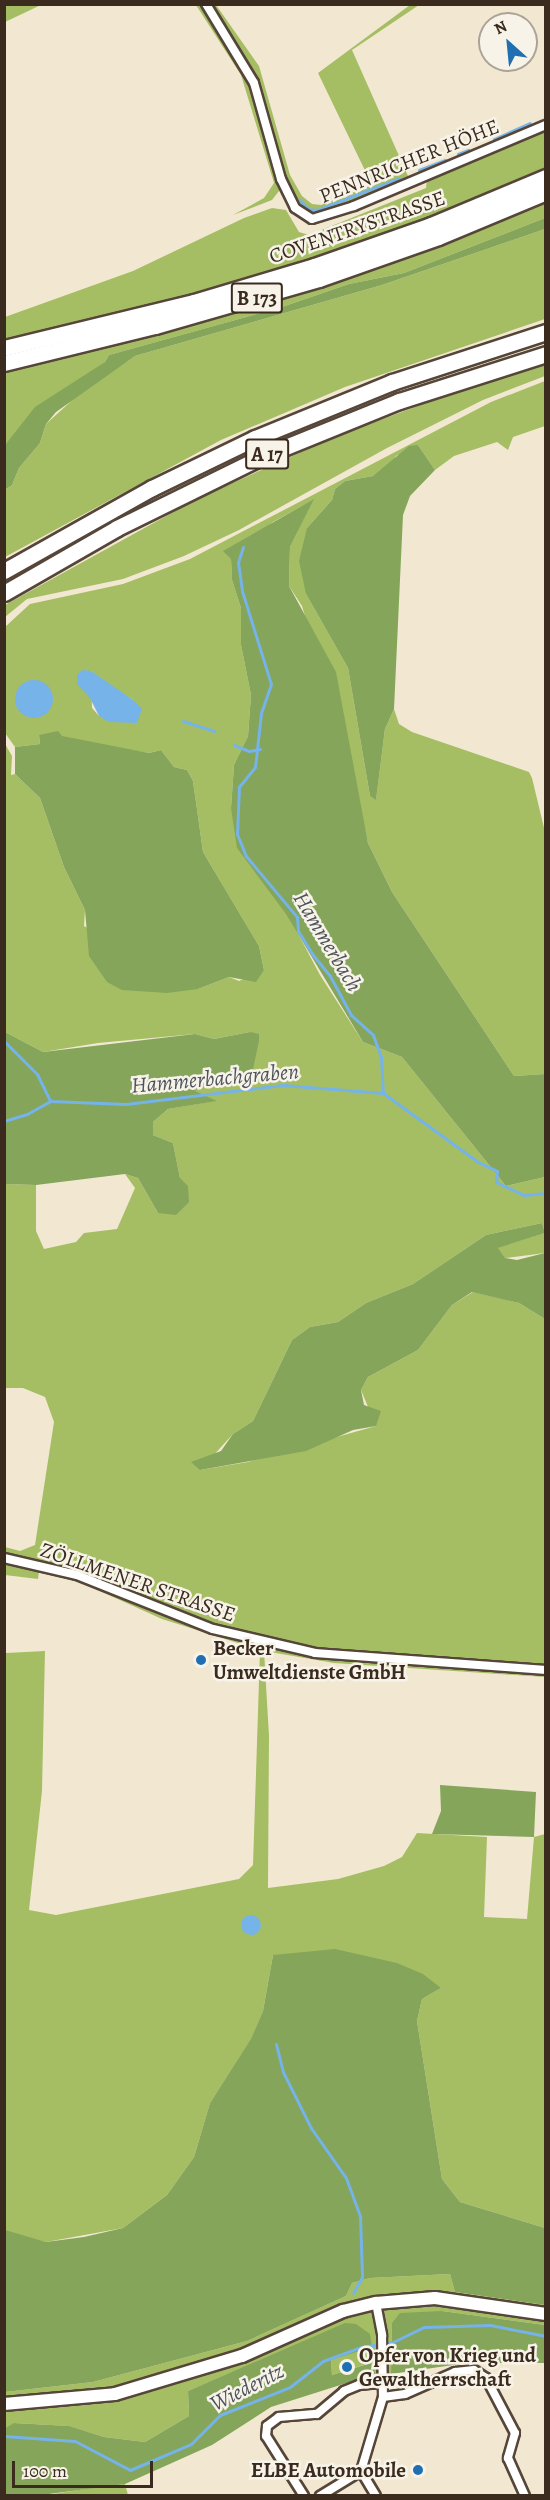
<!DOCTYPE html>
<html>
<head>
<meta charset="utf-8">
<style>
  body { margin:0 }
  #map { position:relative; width:550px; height:2500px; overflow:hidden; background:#f2e8d1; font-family:Alegreya,serif }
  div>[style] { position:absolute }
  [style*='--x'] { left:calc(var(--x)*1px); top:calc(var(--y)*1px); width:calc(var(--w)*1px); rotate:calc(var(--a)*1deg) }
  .green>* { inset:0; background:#a5be64 }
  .forest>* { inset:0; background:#84a55a }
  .water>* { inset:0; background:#76b3e8 }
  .round { border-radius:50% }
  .stream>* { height:3px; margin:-1.5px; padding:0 1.5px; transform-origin:1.5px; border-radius:1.5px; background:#76b3e8 }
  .roads { filter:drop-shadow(2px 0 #564639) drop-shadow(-2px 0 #564639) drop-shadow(0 2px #564639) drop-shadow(0 -2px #564639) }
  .street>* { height:8px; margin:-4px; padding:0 4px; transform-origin:4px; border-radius:4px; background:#fff }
  .secondary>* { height:12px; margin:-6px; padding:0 6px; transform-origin:6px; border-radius:6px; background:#fff }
  .highway>* { height:15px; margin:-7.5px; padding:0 7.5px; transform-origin:7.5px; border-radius:7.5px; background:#fff }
  .dots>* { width:16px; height:16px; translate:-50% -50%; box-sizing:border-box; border:3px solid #f7f3e8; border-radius:50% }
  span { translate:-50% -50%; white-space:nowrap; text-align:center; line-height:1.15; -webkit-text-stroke:5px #f7f3e8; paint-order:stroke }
  .shield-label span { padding:2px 4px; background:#f7f3e8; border:2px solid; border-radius:4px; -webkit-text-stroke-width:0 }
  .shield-label { font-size:20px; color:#3b2a1e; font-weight:700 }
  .street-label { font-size:21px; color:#3b2a1e }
  .poi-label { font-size:21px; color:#3b2a1e; font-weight:700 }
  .left { translate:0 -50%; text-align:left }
  .right { translate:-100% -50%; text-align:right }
  .water-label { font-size:22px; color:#4d535b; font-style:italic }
  .frame { position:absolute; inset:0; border:6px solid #3b2a1e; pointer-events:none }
  .north { position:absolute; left:478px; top:12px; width:60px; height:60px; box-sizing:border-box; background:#f7f3e8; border:2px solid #aca397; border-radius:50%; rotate:333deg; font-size:16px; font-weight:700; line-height:24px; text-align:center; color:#3b2a1e }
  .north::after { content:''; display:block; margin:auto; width:21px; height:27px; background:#1f6fb2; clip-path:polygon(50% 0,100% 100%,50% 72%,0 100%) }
  .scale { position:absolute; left:12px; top:2461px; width:141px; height:27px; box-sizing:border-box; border:3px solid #3b2a1e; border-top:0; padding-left:8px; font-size:18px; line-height:21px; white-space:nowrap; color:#3b2a1e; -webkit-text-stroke:4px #f7f3e8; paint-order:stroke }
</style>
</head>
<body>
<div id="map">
  <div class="green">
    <i style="clip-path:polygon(5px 4px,41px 4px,41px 5px,5px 22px)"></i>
    <i style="clip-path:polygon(196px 5px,202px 5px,249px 79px,279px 181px,279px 191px,272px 200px,233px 215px,264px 198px,274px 183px,241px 75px)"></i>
    <i style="clip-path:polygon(211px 5px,216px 5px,259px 66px,290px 175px,302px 196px,312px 204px,321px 205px,372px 185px,318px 73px,410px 5px,419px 5px,352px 50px,408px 176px,320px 214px,306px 212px,288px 184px,253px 69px)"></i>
    <i style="clip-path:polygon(545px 132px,545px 169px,488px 197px,307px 263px,5px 344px,5px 317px,133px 271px,244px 218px,272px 208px,286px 210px,299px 232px,309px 235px,426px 188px,427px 180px)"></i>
    <i style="clip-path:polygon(545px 198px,545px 218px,404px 273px,349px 284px,282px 307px,109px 355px,105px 362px,23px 425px,5px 445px,4px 368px)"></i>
    <i style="clip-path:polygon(545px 229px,545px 319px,345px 387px,221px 440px,5px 557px,5px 490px,12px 485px,19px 468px,40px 443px,46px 424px,78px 395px,135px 356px,382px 285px)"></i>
    <i style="clip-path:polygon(545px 365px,545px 376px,483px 400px,387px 448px,239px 530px,184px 556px,123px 579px,27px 599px,5px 617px,5px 605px,197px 499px,337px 436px,472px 386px)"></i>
    <i style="clip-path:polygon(evenodd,545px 381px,545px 426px,513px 437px,508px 450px,497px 442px,454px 456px,435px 470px,418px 445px,396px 456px,390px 465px,373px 476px,345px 481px,335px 489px,332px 500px,307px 528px,306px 594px,348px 668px,370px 796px,376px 799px,385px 729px,394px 709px,399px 724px,412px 732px,529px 772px,532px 778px,546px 836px,545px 1074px,514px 1076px,392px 892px,368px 843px,353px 773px,302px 606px,289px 586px,290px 547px,313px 500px,273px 522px,231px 558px,232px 580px,241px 608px,241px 645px,251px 695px,248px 736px,234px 765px,231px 808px,320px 975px,363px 1042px,402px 1057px,506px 1186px,545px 1177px,545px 1253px,505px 1258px,497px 1248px,545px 1233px,542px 1223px,486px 1235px,413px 1284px,366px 1303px,338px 1322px,310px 1327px,292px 1340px,253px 1421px,233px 1434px,200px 1470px,248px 1462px,376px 1426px,361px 1390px,368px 1377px,418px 1350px,452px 1305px,473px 1292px,519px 1303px,545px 1319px,545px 1677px,334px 1663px,264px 1651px,269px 1736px,268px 1888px,338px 1879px,384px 1866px,402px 1857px,417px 1833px,487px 1837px,484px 1917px,527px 1919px,534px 1837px,545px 1834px,545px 2228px,460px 2202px,442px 2179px,417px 2021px,422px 1999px,441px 1988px,273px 1955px,263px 2011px,251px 2040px,210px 2103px,194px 2157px,167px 2195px,123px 2228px,46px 2242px,8px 2233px,5px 2230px,6px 1653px,45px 1651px,42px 1791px,29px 1910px,56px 1915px,239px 1879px,253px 1865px,260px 1650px,162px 1619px,82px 1583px,39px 1571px,38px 1579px,5px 1575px,5px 1547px,20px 1551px,35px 1545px,54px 1422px,45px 1397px,23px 1388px,5px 1388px,5px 1184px,36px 1185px,36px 1231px,44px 1249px,76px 1242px,84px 1233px,117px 1229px,135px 1188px,125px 1174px,138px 1178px,158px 1213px,180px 1178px,173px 1143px,153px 1135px,153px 1122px,168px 1109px,215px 1101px,194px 1092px,201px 1084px,230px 1080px,250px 1032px,214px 1039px,195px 1034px,98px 1043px,43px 1052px,5px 1032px,4px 742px,12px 756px,11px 775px,15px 774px,40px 798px,64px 867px,85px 910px,84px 926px,198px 989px,229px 977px,239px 981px,264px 970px,259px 946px,203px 852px,193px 781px,187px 770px,174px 767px,161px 750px,149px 753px,39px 735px,40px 744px,15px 747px,5px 733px,5px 627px,30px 604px,123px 584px,190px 559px,491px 402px,545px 381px,91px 671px,103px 681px,133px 700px,99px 716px,92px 708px,91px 671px)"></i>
    <i style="clip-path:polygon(450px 2274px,455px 2292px,545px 2305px,545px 2325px,442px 2311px,392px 2324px,391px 2374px,375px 2374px,373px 2362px,332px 2375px,331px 2360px,273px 2355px,188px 2391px,189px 2416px,145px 2442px,104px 2437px,68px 2426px,15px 2423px,5px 2428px,5px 2392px,93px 2382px,247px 2341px,346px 2296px,352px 2283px,370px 2278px)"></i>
    <i style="clip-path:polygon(125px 2484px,128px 2495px,41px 2496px,97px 2487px)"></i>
  </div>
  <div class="forest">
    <i style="clip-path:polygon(545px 218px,545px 229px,382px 285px,135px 356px,56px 412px,46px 424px,40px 443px,19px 468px,12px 485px,5px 490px,5px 445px,35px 407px,105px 362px,109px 355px,282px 307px,349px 284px,404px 273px)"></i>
    <i style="clip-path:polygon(418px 445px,435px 470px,410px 496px,403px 515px,394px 709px,385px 729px,376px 800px,370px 796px,348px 668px,306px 594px,299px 561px,307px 528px,332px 500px,335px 489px,345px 481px,373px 476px,409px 446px)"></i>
    <i style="clip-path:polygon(314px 499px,290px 547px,289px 586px,336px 672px,368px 843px,392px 892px,514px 1076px,545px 1074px,545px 1177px,506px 1186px,402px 1057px,363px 1042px,286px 914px,237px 848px,231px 808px,234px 765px,248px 736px,251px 695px,241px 645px,241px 608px,232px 580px,231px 559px,223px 551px)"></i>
    <i style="clip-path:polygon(58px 731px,62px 736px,149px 753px,161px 750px,174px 767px,187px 770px,193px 781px,203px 852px,259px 946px,264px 970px,256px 982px,229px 977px,198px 989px,167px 993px,122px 990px,107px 982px,89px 956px,85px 910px,64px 867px,40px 798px,15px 774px,15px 747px,40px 744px,39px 735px)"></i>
    <i style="clip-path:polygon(5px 1032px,43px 1052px,195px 1034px,214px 1039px,250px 1032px,259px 1034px,259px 1041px,253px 1069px,241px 1078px,202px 1084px,195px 1091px,217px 1101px,168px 1109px,153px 1122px,153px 1135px,173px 1143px,180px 1178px,188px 1186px,189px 1202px,176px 1215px,158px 1213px,138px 1178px,125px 1174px,36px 1185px,5px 1184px)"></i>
    <i style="clip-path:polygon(542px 1223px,545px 1233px,498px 1248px,505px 1258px,517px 1260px,545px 1253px,545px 1319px,519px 1303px,472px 1292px,452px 1305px,418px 1350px,368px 1377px,361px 1390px,364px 1405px,381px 1411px,376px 1426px,353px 1430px,306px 1451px,200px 1470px,191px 1462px,221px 1451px,233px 1434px,253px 1421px,292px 1340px,310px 1327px,338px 1322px,366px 1303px,413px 1284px,486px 1235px)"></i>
    <i style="clip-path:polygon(440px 1785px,536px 1792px,534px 1837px,432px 1834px,441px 1811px)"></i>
    <i style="clip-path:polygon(335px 1949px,397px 1963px,423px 1974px,441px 1988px,422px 1999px,417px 2021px,442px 2179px,460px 2202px,545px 2228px,545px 2305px,455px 2292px,450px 2274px,370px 2278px,352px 2283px,346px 2296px,247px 2341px,93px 2382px,5px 2392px,5px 2230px,46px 2242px,84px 2237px,123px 2228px,167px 2195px,194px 2157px,210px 2103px,251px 2039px,263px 2011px,273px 1955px)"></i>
    <i style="clip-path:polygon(442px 2311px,545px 2325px,545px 2363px,467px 2363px,391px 2374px,392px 2323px,400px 2313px)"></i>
    <i style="clip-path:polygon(345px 2323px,356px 2324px,370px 2334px,372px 2347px,331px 2360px,332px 2375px,374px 2362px,375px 2374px,271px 2407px,212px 2445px,125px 2484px,41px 2495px,5px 2494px,5px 2428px,14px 2423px,69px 2426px,104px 2437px,145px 2442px,189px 2416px,188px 2391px)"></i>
  </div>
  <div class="water">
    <i style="clip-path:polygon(83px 670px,91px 671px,133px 700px,142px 709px,137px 723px,109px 722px,99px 716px,90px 698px,77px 684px,77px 674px)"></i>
    <i class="round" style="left:15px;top:680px;width:38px;height:38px"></i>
    <i class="round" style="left:241px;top:1915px;width:20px;height:20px"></i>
  </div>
  <div class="stream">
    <i style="--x:494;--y:139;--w:39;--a:-24"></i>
    <i style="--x:458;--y:154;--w:11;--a:-22"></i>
    <i style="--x:419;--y:170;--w:28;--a:-21"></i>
    <i style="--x:300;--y:200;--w:12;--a:48"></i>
    <i style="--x:308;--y:209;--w:9;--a:6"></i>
    <i style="--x:317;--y:210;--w:88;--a:-21.3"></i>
    <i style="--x:243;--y:547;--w:16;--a:108"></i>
    <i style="--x:238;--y:562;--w:29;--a:82"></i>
    <i style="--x:242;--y:591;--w:97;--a:72.7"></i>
    <i style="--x:271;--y:684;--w:31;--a:109"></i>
    <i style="--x:261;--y:713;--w:54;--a:96.3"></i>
    <i style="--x:255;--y:767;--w:26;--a:129"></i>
    <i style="--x:239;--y:787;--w:47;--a:92.4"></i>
    <i style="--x:237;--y:834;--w:24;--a:68"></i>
    <i style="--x:246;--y:856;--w:80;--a:50.1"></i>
    <i style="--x:297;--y:917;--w:14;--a:86"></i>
    <i style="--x:298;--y:931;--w:28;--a:58"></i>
    <i style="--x:313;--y:955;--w:27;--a:51"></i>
    <i style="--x:330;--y:976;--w:44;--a:61.7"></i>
    <i style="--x:351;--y:1015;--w:30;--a:42"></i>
    <i style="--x:373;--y:1035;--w:23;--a:70"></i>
    <i style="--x:381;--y:1057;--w:36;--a:87"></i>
    <i style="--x:383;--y:1093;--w:117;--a:36"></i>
    <i style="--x:478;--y:1162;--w:21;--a:25"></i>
    <i style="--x:497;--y:1171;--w:11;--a:95"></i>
    <i style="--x:496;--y:1182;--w:31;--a:25"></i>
    <i style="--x:524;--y:1195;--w:22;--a:-5"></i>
    <i style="--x:183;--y:721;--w:33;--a:18"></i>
    <i style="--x:234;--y:745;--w:16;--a:22"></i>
    <i style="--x:249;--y:751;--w:11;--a:-10"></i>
    <i style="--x:4;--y:1041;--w:47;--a:45"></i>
    <i style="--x:37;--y:1074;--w:30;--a:64"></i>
    <i style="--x:4;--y:1121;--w:24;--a:-17"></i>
    <i style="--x:27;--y:1114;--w:26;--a:-29"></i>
    <i style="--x:50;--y:1101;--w:76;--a:2.3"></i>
    <i style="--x:126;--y:1104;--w:158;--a:-6.9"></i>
    <i style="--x:283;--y:1085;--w:100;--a:4.6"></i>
    <i style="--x:276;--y:2044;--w:29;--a:76"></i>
    <i style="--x:283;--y:2072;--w:63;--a:63.4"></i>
    <i style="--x:311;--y:2128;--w:61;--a:55"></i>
    <i style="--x:346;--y:2178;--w:40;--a:69.8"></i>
    <i style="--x:360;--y:2216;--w:61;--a:88.1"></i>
    <i style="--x:362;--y:2277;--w:18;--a:119"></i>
    <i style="--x:4;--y:2436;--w:71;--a:4"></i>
    <i style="--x:75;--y:2441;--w:62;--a:27.8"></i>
    <i style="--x:130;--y:2470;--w:66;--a:-23.1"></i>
    <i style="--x:191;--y:2444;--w:41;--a:-45"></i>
    <i style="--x:220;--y:2415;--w:75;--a:-21.8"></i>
    <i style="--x:290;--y:2387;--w:42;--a:-38.2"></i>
    <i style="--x:323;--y:2361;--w:40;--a:-20.2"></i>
    <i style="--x:361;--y:2347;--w:32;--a:-9"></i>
    <i style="--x:393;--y:2342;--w:34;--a:-26"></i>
    <i style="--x:424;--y:2327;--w:66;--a:-1.7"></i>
    <i style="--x:490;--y:2325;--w:57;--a:11.1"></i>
  </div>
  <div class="roads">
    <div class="street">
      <i style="--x:206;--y:4;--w:92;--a:58.7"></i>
      <i style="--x:254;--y:83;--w:100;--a:74.3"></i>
      <i style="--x:281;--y:179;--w:32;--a:64"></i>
      <i style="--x:295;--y:208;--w:20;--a:33"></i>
      <i style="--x:312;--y:219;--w:44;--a:-17.2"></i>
      <i style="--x:354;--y:206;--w:208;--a:-22.9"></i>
      <i style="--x:4;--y:1558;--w:75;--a:13.1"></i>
      <i style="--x:77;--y:1575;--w:146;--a:21.7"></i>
      <i style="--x:213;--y:1629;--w:105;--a:13.2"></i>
      <i style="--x:315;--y:1653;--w:232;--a:4.2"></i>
      <i style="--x:376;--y:2303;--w:33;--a:79"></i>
      <i style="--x:382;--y:2335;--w:62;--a:89.1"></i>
      <i style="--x:383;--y:2397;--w:77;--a:106.6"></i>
      <i style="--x:361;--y:2471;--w:29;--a:59"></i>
      <i style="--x:383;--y:2397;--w:22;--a:-8"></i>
      <i style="--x:405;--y:2394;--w:55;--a:-23.7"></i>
      <i style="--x:455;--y:2372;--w:19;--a:-6"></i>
      <i style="--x:474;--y:2370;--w:14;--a:34"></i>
      <i style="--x:486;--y:2378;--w:62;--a:62.2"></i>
      <i style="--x:515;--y:2433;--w:26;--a:106"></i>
      <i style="--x:508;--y:2458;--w:42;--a:65.9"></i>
      <i style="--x:304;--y:2496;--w:71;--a:-122.3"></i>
      <i style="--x:266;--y:2436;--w:10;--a:-84"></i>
      <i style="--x:267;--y:2426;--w:15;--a:-37"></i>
      <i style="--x:279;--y:2417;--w:38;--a:-5"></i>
      <i style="--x:317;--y:2414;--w:35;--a:-40"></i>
      <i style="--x:344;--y:2391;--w:16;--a:-22"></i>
      <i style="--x:359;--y:2385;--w:23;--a:-5"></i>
      <i style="--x:320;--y:2496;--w:48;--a:-31.4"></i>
    </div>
    <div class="secondary">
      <i style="--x:4;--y:2404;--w:111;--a:-5.1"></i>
      <i style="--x:115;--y:2394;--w:133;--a:-16.7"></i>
      <i style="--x:242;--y:2356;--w:111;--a:-24"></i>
      <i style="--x:343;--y:2311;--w:34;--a:-14"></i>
      <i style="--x:376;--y:2303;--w:59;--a:-4.8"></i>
      <i style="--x:435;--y:2298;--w:112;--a:8.2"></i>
    </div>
    <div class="highway">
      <i style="--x:4;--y:348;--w:195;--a:-13.6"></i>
      <i style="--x:194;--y:302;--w:125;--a:-16.7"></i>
      <i style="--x:314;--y:266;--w:124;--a:-19.3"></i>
      <i style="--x:431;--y:225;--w:125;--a:-22.7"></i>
      <i style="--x:4;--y:363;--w:155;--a:-13.8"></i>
      <i style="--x:155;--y:326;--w:171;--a:-16"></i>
      <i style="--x:319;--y:279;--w:126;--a:-19.4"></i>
      <i style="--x:438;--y:237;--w:117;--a:-22.6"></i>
      <i style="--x:4;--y:571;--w:170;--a:-29.3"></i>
      <i style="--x:152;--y:488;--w:114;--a:-25.9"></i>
      <i style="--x:255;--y:438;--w:148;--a:-22.2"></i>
      <i style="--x:392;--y:382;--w:162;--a:-18"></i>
      <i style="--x:4;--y:593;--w:130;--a:-29.9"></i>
      <i style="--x:117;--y:528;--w:161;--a:-26.2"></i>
      <i style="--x:261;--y:457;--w:149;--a:-22.1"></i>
      <i style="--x:399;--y:401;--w:154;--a:-17.7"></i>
    </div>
  </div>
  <div class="dots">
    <i style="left:201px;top:1660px;background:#1f6fb2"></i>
    <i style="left:347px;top:2367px;background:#1f6fb2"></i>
    <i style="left:418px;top:2470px;background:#1f6fb2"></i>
  </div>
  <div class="shield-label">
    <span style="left:257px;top:298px">B 173</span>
    <span style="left:267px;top:454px">A 17</span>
  </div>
  <div class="street-label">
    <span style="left:409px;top:161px;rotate:-22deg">PENNRICHER HÖHE</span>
    <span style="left:357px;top:227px;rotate:-19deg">COVENTRYSTRASSE</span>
    <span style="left:138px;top:1582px;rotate:19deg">ZÖLLMENER STRASSE</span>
  </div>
  <div class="poi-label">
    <span class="left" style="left:213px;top:1660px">Becker<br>Umweltdienste GmbH</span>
    <span class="left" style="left:359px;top:2367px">Opfer von Krieg und<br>Gewaltherrschaft</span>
    <span class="right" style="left:406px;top:2470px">ELBE Automobile</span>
  </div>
  <div class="water-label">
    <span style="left:327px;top:942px;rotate:59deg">Hammerbach</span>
    <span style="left:215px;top:1079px;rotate:-5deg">Hammerbachgraben</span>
    <span style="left:247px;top:2388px;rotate:-27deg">Wiederitz</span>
  </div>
  <div class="frame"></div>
  <div class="north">N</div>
  <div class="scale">100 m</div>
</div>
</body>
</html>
